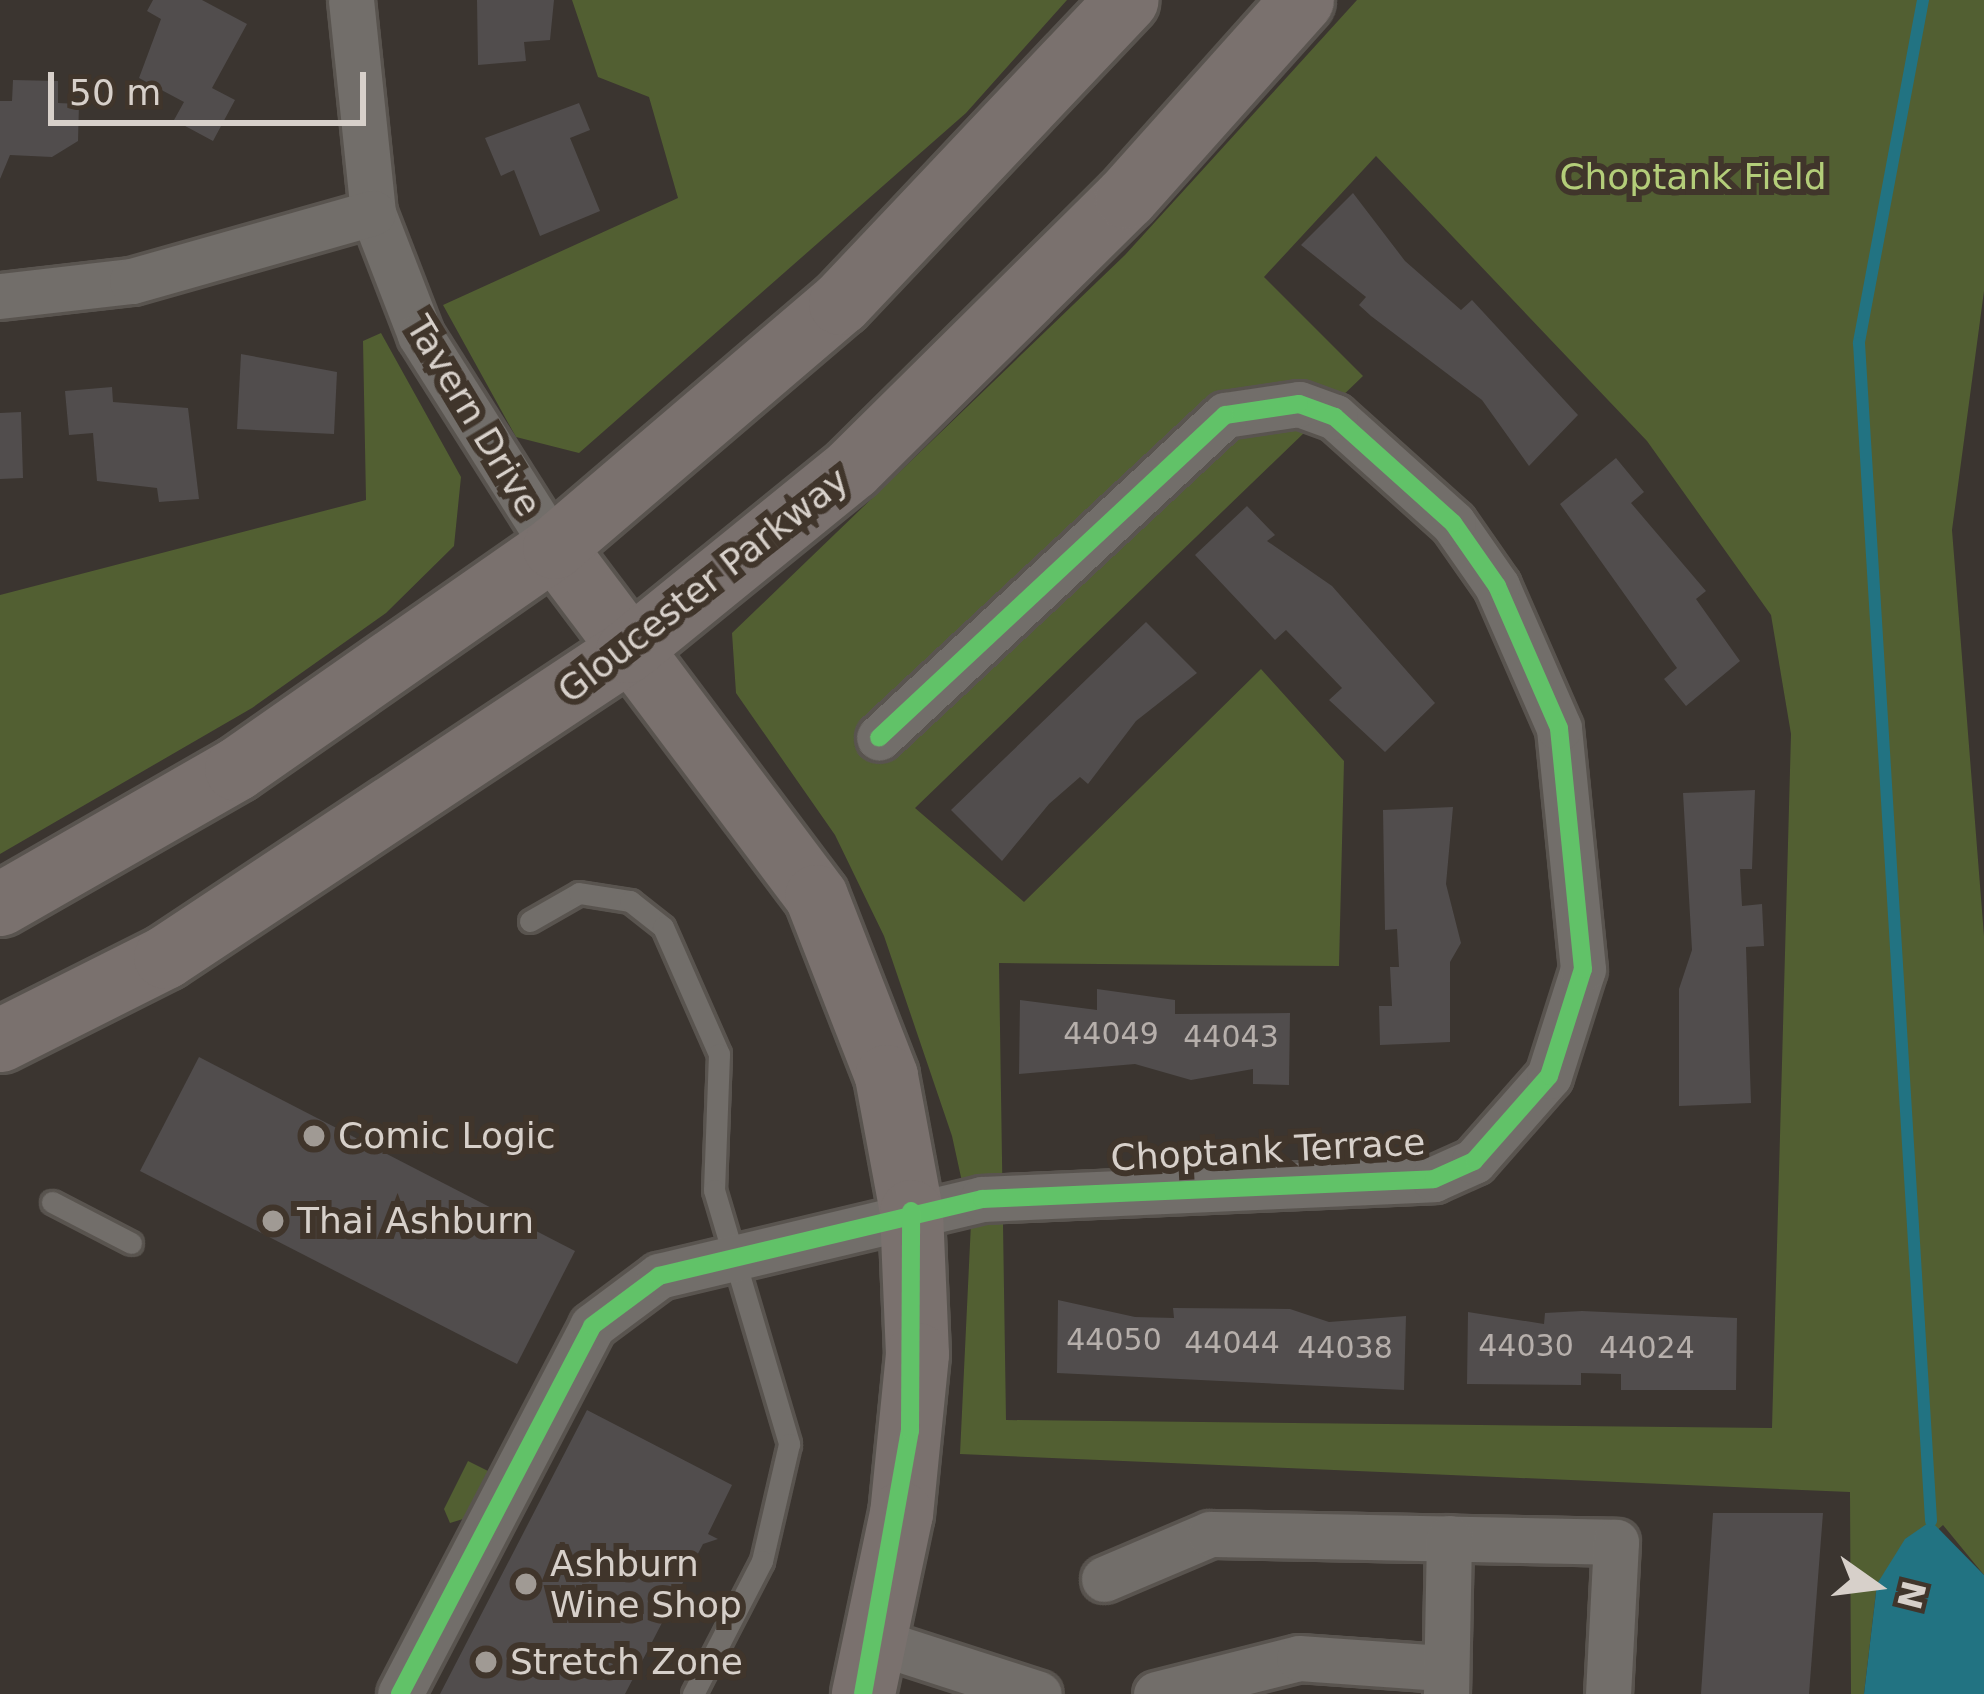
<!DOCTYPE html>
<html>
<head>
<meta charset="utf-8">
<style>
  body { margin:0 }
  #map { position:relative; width:1984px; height:1694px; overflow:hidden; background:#3b3530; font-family:"DejaVu Sans",sans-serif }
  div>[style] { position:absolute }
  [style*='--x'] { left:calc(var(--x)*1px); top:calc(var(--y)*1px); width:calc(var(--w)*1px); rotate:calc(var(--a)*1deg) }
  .green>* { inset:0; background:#525f32 }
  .water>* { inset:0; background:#227382 }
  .stream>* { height:12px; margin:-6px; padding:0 6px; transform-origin:6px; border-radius:6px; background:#227382 }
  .building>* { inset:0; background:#514d4d }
  .roads { filter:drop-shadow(3px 0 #59544f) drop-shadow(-3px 0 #59544f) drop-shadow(0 3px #59544f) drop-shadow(0 -3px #59544f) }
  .lane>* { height:21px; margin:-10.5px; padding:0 10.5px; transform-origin:10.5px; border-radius:10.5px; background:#726e6a }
  .street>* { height:45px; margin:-22.5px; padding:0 22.5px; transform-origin:22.5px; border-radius:22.5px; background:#726e6a }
  .secondary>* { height:63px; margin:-31.5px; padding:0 31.5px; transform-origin:31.5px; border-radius:31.5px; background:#7a716e }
  .cycleway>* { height:18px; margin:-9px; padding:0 9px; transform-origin:9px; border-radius:9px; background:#61c268 }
  .dots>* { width:33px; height:33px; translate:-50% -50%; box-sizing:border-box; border:6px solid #40352b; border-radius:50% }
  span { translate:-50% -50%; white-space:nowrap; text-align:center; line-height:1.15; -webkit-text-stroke:12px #40352b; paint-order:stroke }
  .number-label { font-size:30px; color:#b6afab }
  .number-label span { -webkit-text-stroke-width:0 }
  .park-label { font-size:36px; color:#b3cd79 }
  .street-label { font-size:36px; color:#d7d0ca }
  .poi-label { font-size:36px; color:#d7d0ca }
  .left { translate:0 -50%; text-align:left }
  .north { position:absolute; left:1816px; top:1526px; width:120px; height:120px; -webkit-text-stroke:9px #40352b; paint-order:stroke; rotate:104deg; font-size:33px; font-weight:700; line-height:48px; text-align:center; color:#d7d0ca }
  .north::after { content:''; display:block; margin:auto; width:42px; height:54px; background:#d7d0ca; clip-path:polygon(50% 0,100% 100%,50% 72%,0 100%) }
  .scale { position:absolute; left:48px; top:72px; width:318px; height:54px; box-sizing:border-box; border:6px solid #d7d0ca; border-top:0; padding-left:15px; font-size:36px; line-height:42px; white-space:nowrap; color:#d7d0ca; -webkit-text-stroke:9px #40352b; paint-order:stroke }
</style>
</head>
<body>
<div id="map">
  <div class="green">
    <i style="clip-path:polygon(572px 0,1067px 0,966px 113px,579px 453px,516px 437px,443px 305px,678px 198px,649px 97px,598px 77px)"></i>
    <i style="clip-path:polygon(evenodd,1357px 0,1984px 0,1984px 291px,1952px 530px,1984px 936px,1984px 1575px,1943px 1525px,1877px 1584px,1864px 1694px,1851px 1694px,1850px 1492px,960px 1454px,971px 1223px,952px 1136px,884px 936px,835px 835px,736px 693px,732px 633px,1125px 255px,1357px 0,1376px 156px,1647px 441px,1771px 615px,1791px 734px,1772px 1428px,1006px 1420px,999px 963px,1339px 966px,1344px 761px,1261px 669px,1024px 902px,915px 808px,1363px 376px,1264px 277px,1376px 156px)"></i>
    <i style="clip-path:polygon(381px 333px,461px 477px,454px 546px,386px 613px,252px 708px,0 854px,0 595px,366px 500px,363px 341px)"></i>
    <i style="clip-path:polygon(468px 1461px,488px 1471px,463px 1519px,450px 1523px,444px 1509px)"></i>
  </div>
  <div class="water">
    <i style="clip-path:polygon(1931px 1521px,1984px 1575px,1984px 1694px,1864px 1694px,1877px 1584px,1905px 1539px)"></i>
  </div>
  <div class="stream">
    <i style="--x:1923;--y:0;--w:349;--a:100.6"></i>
    <i style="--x:1859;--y:343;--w:1180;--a:86.5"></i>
  </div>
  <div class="building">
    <i style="clip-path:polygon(153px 0,202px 0,247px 24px,212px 88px,235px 100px,213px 141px,174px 120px,184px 102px,139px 78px,161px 19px,147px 11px)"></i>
    <i style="clip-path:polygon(477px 0,554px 0,550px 40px,524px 42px,526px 61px,478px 65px)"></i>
    <i style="clip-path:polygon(13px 80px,58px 81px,58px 103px,79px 104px,78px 141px,52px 157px,10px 155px,0 179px,0 101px,12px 101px)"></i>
    <i style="clip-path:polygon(579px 103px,590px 130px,570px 138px,600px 211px,540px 236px,514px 170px,501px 176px,485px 138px)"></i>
    <i style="clip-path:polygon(1353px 193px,1405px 261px,1461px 310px,1472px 300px,1578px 415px,1529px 466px,1482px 400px,1371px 316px,1359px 305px,1366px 297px,1301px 245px)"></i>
    <i style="clip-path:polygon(241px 354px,337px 372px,334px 434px,237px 429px)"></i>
    <i style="clip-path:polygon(112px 387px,113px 402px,188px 408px,199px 499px,159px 502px,157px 488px,97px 481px,93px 433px,69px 435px,65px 391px)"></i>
    <i style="clip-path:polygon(21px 412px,23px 478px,0 479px,0 413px)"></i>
    <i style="clip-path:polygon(1616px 458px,1644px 492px,1631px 503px,1706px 591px,1696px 599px,1740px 661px,1686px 706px,1664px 679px,1677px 668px,1560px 504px)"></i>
    <i style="clip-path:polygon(1247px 506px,1275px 535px,1267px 541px,1332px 586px,1435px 703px,1385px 752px,1329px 700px,1342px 688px,1286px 630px,1275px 640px,1195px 555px)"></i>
    <i style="clip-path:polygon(1146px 622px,1197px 673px,1136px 721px,1088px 784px,1080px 777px,1049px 804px,1002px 861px,951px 810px)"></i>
    <i style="clip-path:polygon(1755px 790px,1752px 869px,1740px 869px,1742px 906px,1762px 904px,1764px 946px,1746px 947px,1751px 1103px,1679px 1106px,1679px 989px,1692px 950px,1683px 793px)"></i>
    <i style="clip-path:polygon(1453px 807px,1446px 884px,1461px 943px,1450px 962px,1450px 1042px,1380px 1045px,1379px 1006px,1392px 1006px,1390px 967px,1399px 967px,1397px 929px,1385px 930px,1383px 810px)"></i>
    <i style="clip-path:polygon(1097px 989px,1175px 1000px,1175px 1014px,1290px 1013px,1289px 1085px,1253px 1084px,1253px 1069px,1191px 1080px,1135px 1064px,1019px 1074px,1020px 1000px,1097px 1010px)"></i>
    <i style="clip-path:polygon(199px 1057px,575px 1251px,517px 1364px,140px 1171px)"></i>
    <i style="clip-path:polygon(1058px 1300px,1135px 1317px,1174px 1318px,1173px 1308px,1290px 1309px,1329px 1322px,1406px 1316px,1404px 1390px,1057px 1373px)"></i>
    <i style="clip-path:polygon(1582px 1311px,1737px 1318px,1736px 1390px,1621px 1390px,1621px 1374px,1581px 1373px,1581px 1385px,1467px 1384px,1468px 1312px,1544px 1324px,1545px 1313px)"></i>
    <i style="clip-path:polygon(587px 1410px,732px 1485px,708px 1534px,718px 1539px,703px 1544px,625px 1694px,440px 1694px)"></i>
    <i style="clip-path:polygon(1713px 1513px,1823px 1513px,1809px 1694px,1701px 1694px)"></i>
  </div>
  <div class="roads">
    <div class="lane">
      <i style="--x:530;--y:921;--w:56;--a:-29.7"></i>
      <i style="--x:579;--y:893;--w:52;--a:8.9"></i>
      <i style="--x:630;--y:901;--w:42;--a:38.2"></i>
      <i style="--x:663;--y:927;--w:139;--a:66.2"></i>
      <i style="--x:719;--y:1054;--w:136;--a:92.1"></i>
      <i style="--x:714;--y:1190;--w:265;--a:73.5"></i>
      <i style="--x:789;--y:1444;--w:120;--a:103"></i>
      <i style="--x:762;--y:1561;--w:150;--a:117.4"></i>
      <i style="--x:52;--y:1202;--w:89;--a:27.4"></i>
    </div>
    <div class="street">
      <i style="--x:351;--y:0;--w:214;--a:84.1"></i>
      <i style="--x:373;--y:213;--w:131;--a:68.9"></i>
      <i style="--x:420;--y:335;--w:251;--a:57.7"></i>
      <i style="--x:0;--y:296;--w:133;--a:-6.5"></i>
      <i style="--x:132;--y:281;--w:250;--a:-15.8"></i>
      <i style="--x:1104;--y:1579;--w:115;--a:-23"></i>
      <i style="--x:1210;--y:1534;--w:406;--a:1.1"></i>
      <i style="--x:1616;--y:1542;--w:152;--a:93"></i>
      <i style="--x:875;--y:1641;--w:172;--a:17.9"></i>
      <i style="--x:400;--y:1694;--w:415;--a:-62.4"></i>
      <i style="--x:592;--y:1326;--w:84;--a:-36.7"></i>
      <i style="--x:659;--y:1276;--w:332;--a:-13.4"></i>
      <i style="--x:982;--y:1199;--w:452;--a:-2.5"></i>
      <i style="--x:1434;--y:1179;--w:44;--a:-24.2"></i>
      <i style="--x:1474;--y:1161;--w:113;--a:-48.6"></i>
      <i style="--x:1549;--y:1076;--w:112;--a:-72.4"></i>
      <i style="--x:1583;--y:969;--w:242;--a:-95.7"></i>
      <i style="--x:1559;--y:728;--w:155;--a:-113.6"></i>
      <i style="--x:1497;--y:586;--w:77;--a:-124.9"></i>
      <i style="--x:1453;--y:523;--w:159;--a:-138.1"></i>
      <i style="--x:1335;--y:417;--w:38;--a:-160"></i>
      <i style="--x:1299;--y:404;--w:75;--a:171.5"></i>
      <i style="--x:1225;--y:415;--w:473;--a:137"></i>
      <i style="--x:1156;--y:1694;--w:147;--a:-14.1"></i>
      <i style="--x:1299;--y:1658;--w:143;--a:4"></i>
      <i style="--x:1446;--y:1694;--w:156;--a:-88.9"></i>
    </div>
    <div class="secondary">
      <i style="--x:554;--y:547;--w:436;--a:53.1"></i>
      <i style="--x:816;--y:896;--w:193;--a:68.7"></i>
      <i style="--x:886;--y:1076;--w:137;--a:79.5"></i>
      <i style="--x:911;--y:1211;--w:143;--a:87.6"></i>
      <i style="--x:917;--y:1354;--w:160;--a:95.7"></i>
      <i style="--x:901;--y:1513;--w:185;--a:101.9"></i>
      <i style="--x:0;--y:904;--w:272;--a:-29.8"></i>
      <i style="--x:236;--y:769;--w:388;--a:-34.9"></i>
      <i style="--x:554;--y:547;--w:376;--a:-40.5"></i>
      <i style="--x:840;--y:303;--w:417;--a:-46.6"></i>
      <i style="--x:0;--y:1040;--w:185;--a:-26.7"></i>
      <i style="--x:165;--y:957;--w:554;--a:-33.52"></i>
      <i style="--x:627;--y:651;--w:290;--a:-39.1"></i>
      <i style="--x:852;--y:468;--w:385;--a:-44.7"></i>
      <i style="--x:1126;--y:197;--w:264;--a:-48.2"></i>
    </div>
  </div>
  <div class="cycleway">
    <i style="--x:400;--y:1694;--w:415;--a:-62.4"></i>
    <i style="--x:592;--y:1326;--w:84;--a:-36.7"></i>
    <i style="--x:659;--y:1276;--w:332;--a:-13.4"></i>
    <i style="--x:982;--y:1199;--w:452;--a:-2.5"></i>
    <i style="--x:1434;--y:1179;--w:44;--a:-24.2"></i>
    <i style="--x:1474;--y:1161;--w:113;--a:-48.6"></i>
    <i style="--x:1549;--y:1076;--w:112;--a:-72.4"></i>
    <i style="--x:1583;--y:969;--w:242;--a:-95.7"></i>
    <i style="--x:1559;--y:728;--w:155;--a:-113.6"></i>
    <i style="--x:1497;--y:586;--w:77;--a:-124.9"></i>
    <i style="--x:1453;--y:523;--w:159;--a:-138.1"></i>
    <i style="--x:1335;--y:417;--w:38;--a:-160"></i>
    <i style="--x:1299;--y:404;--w:75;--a:171.5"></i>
    <i style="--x:1225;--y:415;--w:473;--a:137"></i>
    <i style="--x:863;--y:1694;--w:267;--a:-79.9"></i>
    <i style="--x:910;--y:1431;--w:220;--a:-89.7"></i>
  </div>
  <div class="dots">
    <i style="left:314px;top:1136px;background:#a09a94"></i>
    <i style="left:273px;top:1221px;background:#a09a94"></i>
    <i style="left:526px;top:1584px;background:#a09a94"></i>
    <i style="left:486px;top:1662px;background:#a09a94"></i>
  </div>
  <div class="number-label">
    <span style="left:1111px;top:1034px">44049</span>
    <span style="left:1231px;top:1037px">44043</span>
    <span style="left:1114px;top:1340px">44050</span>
    <span style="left:1232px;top:1343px">44044</span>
    <span style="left:1526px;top:1346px">44030</span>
    <span style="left:1345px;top:1348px">44038</span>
    <span style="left:1647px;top:1348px">44024</span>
  </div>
  <div class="park-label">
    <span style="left:1693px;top:177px">Choptank Field</span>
  </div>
  <div class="street-label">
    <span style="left:474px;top:416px;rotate:59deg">Tavern Drive</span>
    <span style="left:703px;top:585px;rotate:-38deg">Gloucester Parkway</span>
    <span style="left:1268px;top:1150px;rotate:-3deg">Choptank Terrace</span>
  </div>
  <div class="poi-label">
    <span class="left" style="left:338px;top:1136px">Comic Logic</span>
    <span class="left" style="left:297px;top:1221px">Thai Ashburn</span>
    <span class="left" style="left:550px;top:1584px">Ashburn<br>Wine Shop</span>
    <span class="left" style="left:510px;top:1662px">Stretch Zone</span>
  </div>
  <div class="north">N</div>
  <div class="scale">50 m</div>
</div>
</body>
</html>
